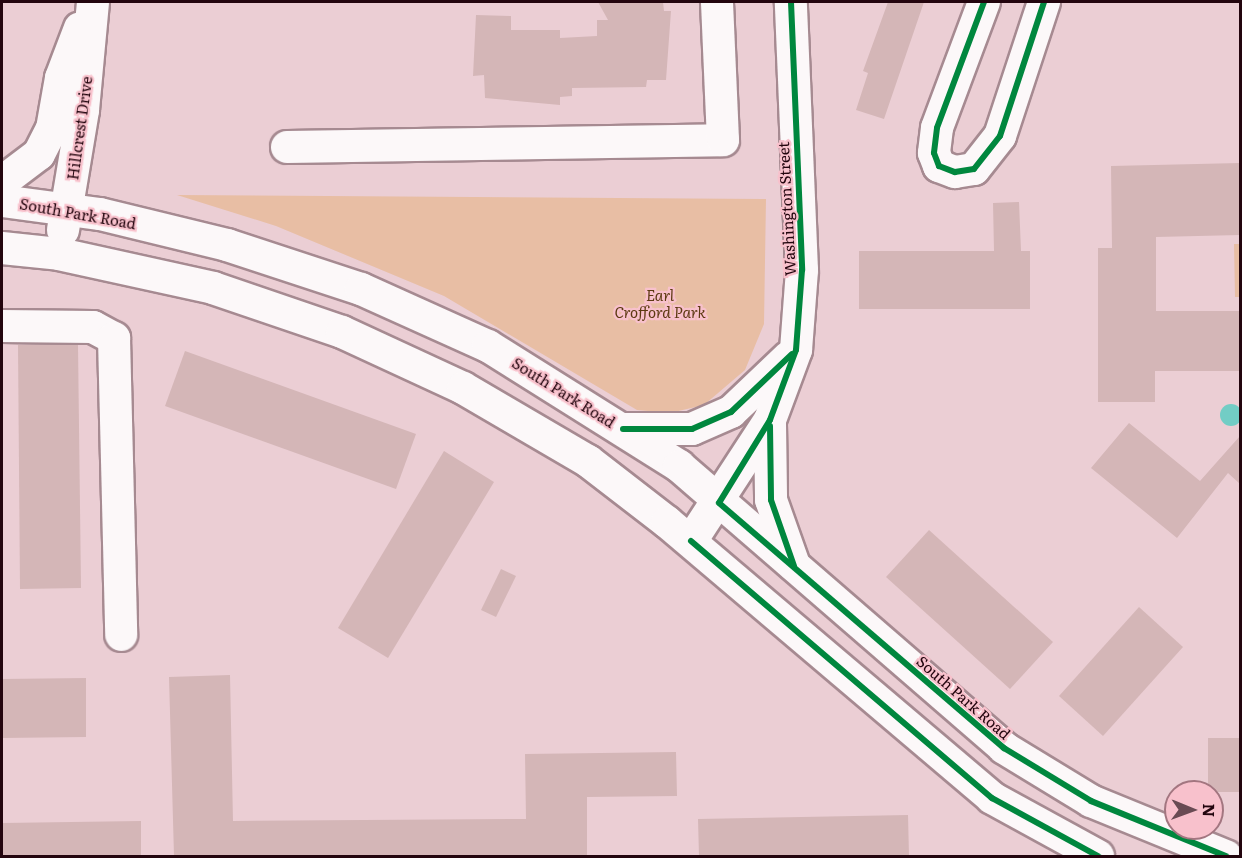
<!DOCTYPE html>
<html>
<head>
<meta charset="utf-8">
<style>
  body { margin:0 }
  #map { position:relative; width:1242px; height:858px; overflow:hidden; background:#ebced4; font-family:Literata,serif }
  div>[style] { position:absolute }
  [style*='--x'] { left:calc(var(--x)*1px); top:calc(var(--y)*1px); width:calc(var(--w)*1px); rotate:calc(var(--a)*1deg) }
  .green>* { inset:0; background:#e8bea4 }
  .water>* { inset:0; background:#72cdc5 }
  .round { border-radius:50% }
  .building>* { inset:0; background:#d4b6b7 }
  .roads { filter:drop-shadow(2px 0 #a68a91) drop-shadow(-2px 0 #a68a91) drop-shadow(0 2px #a68a91) drop-shadow(0 -2px #a68a91) }
  .minor>* { height:32px; margin:-16px; padding:0 16px; transform-origin:16px; border-radius:16px; background:#fcf8f9 }
  .cycleway>* { height:6px; margin:-3px; padding:0 3px; transform-origin:3px; border-radius:3px; background:#00873e }
  span { translate:-50% -50%; white-space:nowrap; text-align:center; line-height:1.15; -webkit-text-stroke:4.5px #f8c1cc; paint-order:stroke }
  .street-label { font-size:15px; color:#23050e }
  .park-label { font-size:15px; color:#5c3911; font-style:italic }
  .frame { position:absolute; inset:0; border:3px solid #23050e; pointer-events:none }
  .north { position:absolute; left:1164px; top:780px; width:60px; height:60px; box-sizing:border-box; background:#f8c1cc; border:2px solid #a37680; border-radius:50%; rotate:91deg; font-size:16px; font-weight:700; line-height:24px; text-align:center; color:#23050e }
  .north::after { content:''; display:block; margin:auto; width:21px; height:27px; background:#694b53; clip-path:polygon(50% 0,100% 100%,50% 72%,0 100%) }
</style>
</head>
<body>
<div id="map">
  <div class="green">
    <i style="clip-path:polygon(177px 195px,766px 199px,764px 324px,745px 370px,704px 405px,670px 413px,637px 410px,444px 296px,276px 226px)"></i>
    <i style="clip-path:polygon(1234px 244px,1240px 244px,1240px 297px,1235px 297px)"></i>
  </div>
  <div class="water">
    <i class="round" style="left:1220px;top:404px;width:22px;height:22px"></i>
  </div>
  <div class="building">
    <i style="clip-path:polygon(598px 2px,663px 2px,664px 11px,671px 11px,666px 80px,647px 80px,646px 87px,572px 88px,572px 96px,560px 97px,560px 105px,485px 98px,484px 75px,473px 76px,476px 15px,511px 16px,511px 30px,560px 30px,560px 38px,597px 36px,597px 20px,608px 20px)"></i>
    <i style="clip-path:polygon(888px 2px,924px 2px,884px 119px,856px 110px,868px 73px,863px 71px)"></i>
    <i style="clip-path:polygon(1240px 163px,1240px 235px,1156px 237px,1156px 311px,1240px 311px,1240px 371px,1155px 371px,1155px 402px,1098px 402px,1098px 248px,1112px 248px,1111px 166px)"></i>
    <i style="clip-path:polygon(1019px 202px,1021px 251px,1030px 251px,1030px 309px,859px 309px,859px 251px,994px 251px,993px 203px)"></i>
    <i style="clip-path:polygon(18px 345px,78px 345px,81px 588px,20px 589px)"></i>
    <i style="clip-path:polygon(185px 351px,416px 434px,396px 489px,165px 406px)"></i>
    <i style="clip-path:polygon(1129px 423px,1200px 481px,1240px 436px,1240px 484px,1228px 473px,1177px 538px,1091px 468px)"></i>
    <i style="clip-path:polygon(444px 451px,494px 482px,388px 658px,338px 628px)"></i>
    <i style="clip-path:polygon(929px 530px,1053px 642px,1010px 689px,886px 577px)"></i>
    <i style="clip-path:polygon(501px 569px,516px 576px,496px 617px,481px 610px)"></i>
    <i style="clip-path:polygon(1139px 607px,1183px 647px,1103px 736px,1059px 696px)"></i>
    <i style="clip-path:polygon(230px 675px,233px 821px,526px 819px,525px 754px,676px 752px,677px 796px,587px 797px,587px 856px,174px 856px,169px 677px)"></i>
    <i style="clip-path:polygon(86px 678px,86px 737px,2px 738px,2px 679px)"></i>
    <i style="clip-path:polygon(1208px 738px,1240px 738px,1240px 792px,1208px 792px)"></i>
    <i style="clip-path:polygon(908px 815px,909px 856px,699px 856px,698px 819px)"></i>
    <i style="clip-path:polygon(141px 821px,141px 856px,2px 856px,2px 823px)"></i>
  </div>
  <div class="roads">
    <div class="minor">
      <i style="--x:984;--y:2;--w:134;--a:110.5"></i>
      <i style="--x:937;--y:128;--w:25;--a:97"></i>
      <i style="--x:934;--y:153;--w:14;--a:69"></i>
      <i style="--x:939;--y:166;--w:17;--a:21"></i>
      <i style="--x:955;--y:172;--w:19;--a:-9"></i>
      <i style="--x:974;--y:169;--w:42;--a:-51.8"></i>
      <i style="--x:1000;--y:136;--w:141;--a:-71.8"></i>
      <i style="--x:287;--y:147;--w:436;--a:-0.9"></i>
      <i style="--x:723;--y:140;--w:138;--a:-92.5"></i>
      <i style="--x:2;--y:182;--w:46;--a:-37.1"></i>
      <i style="--x:39;--y:154;--w:28;--a:-63"></i>
      <i style="--x:52;--y:129;--w:52;--a:-80"></i>
      <i style="--x:61;--y:78;--w:53;--a:-69.2"></i>
      <i style="--x:2;--y:201;--w:99;--a:7.6"></i>
      <i style="--x:100;--y:214;--w:131;--a:13.7"></i>
      <i style="--x:227;--y:245;--w:141;--a:18.2"></i>
      <i style="--x:361;--y:289;--w:139;--a:24.2"></i>
      <i style="--x:488;--y:346;--w:226;--a:32.1"></i>
      <i style="--x:679;--y:466;--w:430;--a:40.9"></i>
      <i style="--x:1004;--y:748;--w:102;--a:31.3"></i>
      <i style="--x:1091;--y:801;--w:146;--a:22.2"></i>
      <i style="--x:63;--y:230;--w:122;--a:-80.5"></i>
      <i style="--x:83;--y:110;--w:108;--a:-84.7"></i>
      <i style="--x:2;--y:248;--w:57;--a:6"></i>
      <i style="--x:59;--y:254;--w:158;--a:12.4"></i>
      <i style="--x:213;--y:288;--w:136;--a:18.8"></i>
      <i style="--x:342;--y:332;--w:133;--a:24.8"></i>
      <i style="--x:463;--y:388;--w:145;--a:30.3"></i>
      <i style="--x:588;--y:461;--w:100;--a:37.7"></i>
      <i style="--x:667;--y:522;--w:426;--a:40.3"></i>
      <i style="--x:992;--y:798;--w:121;--a:28.7"></i>
      <i style="--x:2;--y:326;--w:91;--a:0.6"></i>
      <i style="--x:93;--y:327;--w:24;--a:28"></i>
      <i style="--x:114;--y:338;--w:297;--a:88.6"></i>
      <i style="--x:770;--y:424;--w:76;--a:89.2"></i>
      <i style="--x:771;--y:500;--w:69;--a:70.5"></i>
      <i style="--x:625;--y:429;--w:67;--a:0"></i>
      <i style="--x:692;--y:429;--w:43;--a:-23.6"></i>
      <i style="--x:731;--y:412;--w:80;--a:-43.5"></i>
      <i style="--x:691;--y:541;--w:145;--a:-56.9"></i>
      <i style="--x:770;--y:420;--w:75;--a:-69.6"></i>
      <i style="--x:796;--y:350;--w:80;--a:-85.7"></i>
      <i style="--x:802;--y:270;--w:268;--a:-92.4"></i>
    </div>
  </div>
  <div class="cycleway">
    <i style="--x:791;--y:2;--w:268;--a:87.6"></i>
    <i style="--x:802;--y:270;--w:80;--a:94.3"></i>
    <i style="--x:796;--y:350;--w:75;--a:110.4"></i>
    <i style="--x:770;--y:420;--w:97;--a:121.6"></i>
    <i style="--x:719;--y:503;--w:376;--a:40.7"></i>
    <i style="--x:1004;--y:748;--w:102;--a:31.3"></i>
    <i style="--x:1091;--y:801;--w:146;--a:22.2"></i>
    <i style="--x:984;--y:2;--w:134;--a:110.5"></i>
    <i style="--x:937;--y:128;--w:25;--a:97"></i>
    <i style="--x:934;--y:153;--w:14;--a:69"></i>
    <i style="--x:939;--y:166;--w:17;--a:21"></i>
    <i style="--x:955;--y:172;--w:19;--a:-9"></i>
    <i style="--x:974;--y:169;--w:42;--a:-51.8"></i>
    <i style="--x:1000;--y:136;--w:141;--a:-71.8"></i>
    <i style="--x:770;--y:426;--w:74;--a:89.2"></i>
    <i style="--x:771;--y:500;--w:70;--a:70.8"></i>
    <i style="--x:623;--y:429;--w:69;--a:0"></i>
    <i style="--x:692;--y:429;--w:43;--a:-23.6"></i>
    <i style="--x:731;--y:412;--w:84;--a:-43.6"></i>
    <i style="--x:691;--y:541;--w:396;--a:40.5"></i>
    <i style="--x:992;--y:798;--w:121;--a:28.7"></i>
  </div>
  <div class="street-label">
    <span style="left:79px;top:128px;rotate:-82deg">Hillcrest Drive</span>
    <span style="left:786px;top:209px;rotate:-93deg">Washington Street</span>
    <span style="left:78px;top:213px;rotate:10deg">South Park Road</span>
    <span style="left:564px;top:392px;rotate:32deg">South Park Road</span>
    <span style="left:964px;top:697px;rotate:41deg">South Park Road</span>
  </div>
  <div class="park-label">
    <span style="left:660px;top:303px">Earl<br>Crofford Park</span>
  </div>
  <div class="frame"></div>
  <div class="north">N</div>
</div>
</body>
</html>
